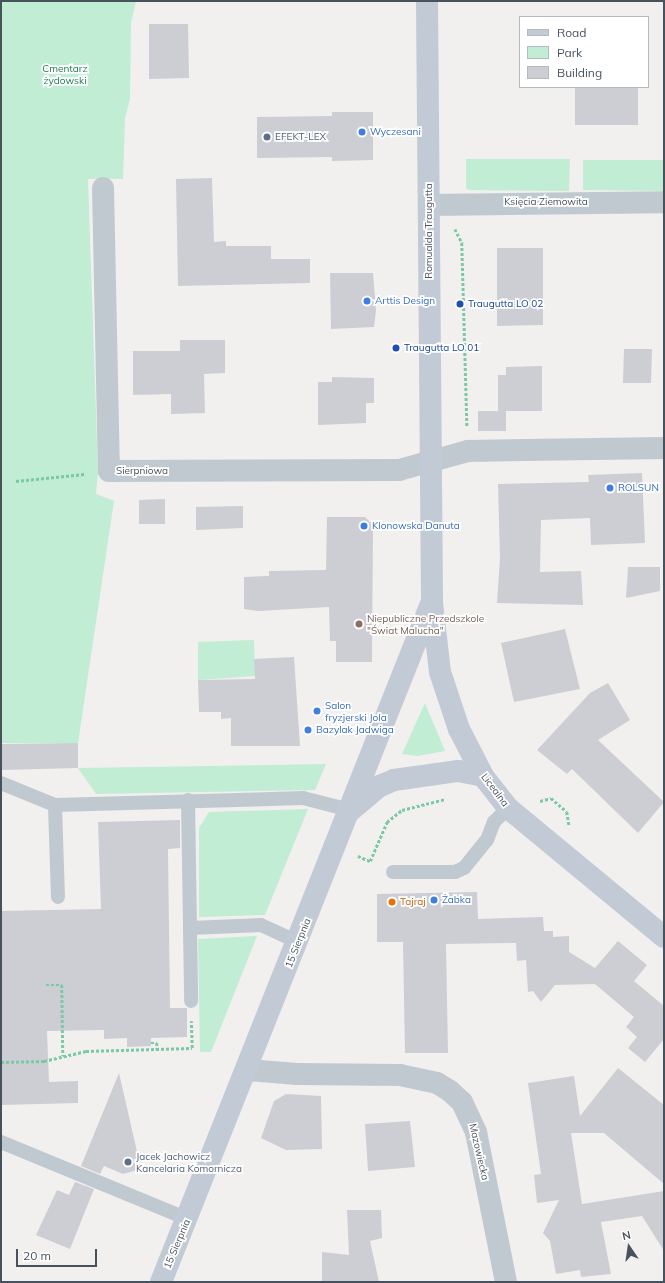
<!DOCTYPE html>
<html>
<head>
<meta charset="utf-8">
<style>
  body { margin:0 }
  #map { position:relative; width:665px; height:1283px; overflow:hidden; background:#f2efef; font-family:Mulish,sans-serif }
  div>[style] { position:absolute }
  [style*='--x'] { left:calc(var(--x)*1px); top:calc(var(--y)*1px); width:calc(var(--w)*1px); rotate:calc(var(--a)*1deg) }
  .green>* { inset:0; background:#c0edd3 }
  .building>* { inset:0; background:#ccced4 }
  .path>* { height:2.5px; margin-top:-1.25px; transform-origin:0; background:repeating-linear-gradient(90deg,#7ac9a5 0 3px,transparent 0 5px) }
  .lane>* { height:14px; margin:-7px; padding:0 7px; transform-origin:7px; border-radius:7px; background:#c1c9d0 }
  .street>* { height:22px; margin:-11px; padding:0 11px; transform-origin:11px; border-radius:11px; background:#c1c9d0 }
  .secondary>* { height:22px; margin:-11px; padding:0 11px; transform-origin:11px; border-radius:11px; background:#c1cad5 }
  .dots>* { width:11px; height:11px; translate:-50% -50%; box-sizing:border-box; border:2px solid #fff; border-radius:50% }
  span { translate:-50% -50%; white-space:nowrap; text-align:center; line-height:1.15; -webkit-text-stroke:3.5px #fff; paint-order:stroke }
  .park-label { font-size:10px; color:#1c7a4f }
  .shop-label { font-size:10px; color:#366cbe }
  .left { translate:0 -50%; text-align:left }
  .service-label { font-size:10px; color:#4e5e75 }
  .street-label { font-size:10px; color:#48525c }
  .transit-label { font-size:10px; color:#164399 }
  .education-label { font-size:10px; color:#785e54 }
  .food-label { font-size:10px; color:#c56008 }
  .frame { position:absolute; inset:0; border:2px solid #48525c; pointer-events:none }
  .legend { position:absolute; left:519px; top:16px; width:130px; height:72px; box-sizing:border-box; background:#fff; border:1px solid #b6babe; margin:0; padding:5px 7px; list-style:none; font-size:12px; color:#48525c }
  .legend li { display:flex; align-items:center; gap:8px; height:20px }
  .legend b { width:20px; border:1px solid #b6babe }
  .north { position:absolute; left:609px; top:1227px; width:40px; height:40px; -webkit-text-stroke:3px #fff; paint-order:stroke; rotate:347deg; font-size:11px; font-weight:700; line-height:16px; text-align:center; color:#48525c }
  .north::after { content:''; display:block; margin:auto; width:14px; height:18px; background:#48525c; clip-path:polygon(50% 0,100% 100%,50% 72%,0 100%) }
  .scale { position:absolute; left:16px; top:1249px; width:81px; height:18px; box-sizing:border-box; border:2px solid #48525c; border-top:0; padding-left:5px; font-size:12px; line-height:14px; white-space:nowrap; color:#48525c; -webkit-text-stroke:3px #fff; paint-order:stroke }
</style>
</head>
<body>
<div id="map">
  <div class="green">
    <i style="clip-path:polygon(1px 1px,136px 1px,131px 23px,130px 99px,125px 118px,123px 179px,88px 179px,98px 472px,96px 494px,114px 501px,78px 743px,1px 743px)"></i>
    <i style="clip-path:polygon(466px 159px,570px 159px,569px 191px,469px 190px,466px 188px)"></i>
    <i style="clip-path:polygon(583px 160px,664px 160px,664px 191px,583px 190px)"></i>
    <i style="clip-path:polygon(254px 640px,255px 676px,198px 680px,198px 642px)"></i>
    <i style="clip-path:polygon(425px 703px,445px 751px,417px 756px,402px 754px)"></i>
    <i style="clip-path:polygon(326px 764px,315px 790px,96px 794px,78px 768px)"></i>
    <i style="clip-path:polygon(308px 809px,265px 915px,199px 917px,199px 828px,209px 812px)"></i>
    <i style="clip-path:polygon(257px 936px,211px 1052px,200px 1052px,198px 939px)"></i>
  </div>
  <div class="building">
    <i style="clip-path:polygon(149px 24px,188px 24px,189px 78px,149px 79px)"></i>
    <i style="clip-path:polygon(575px 87px,638px 87px,638px 125px,575px 125px)"></i>
    <i style="clip-path:polygon(332px 112px,373px 112px,373px 160px,332px 161px,332px 157px,257px 158px,257px 117px,332px 116px)"></i>
    <i style="clip-path:polygon(212px 178px,214px 242px,226px 241px,226px 246px,271px 246px,271px 259px,310px 259px,310px 283px,178px 286px,176px 179px)"></i>
    <i style="clip-path:polygon(497px 248px,543px 248px,543px 325px,497px 326px)"></i>
    <i style="clip-path:polygon(330px 273px,373px 273px,376px 311px,374px 327px,331px 329px)"></i>
    <i style="clip-path:polygon(180px 340px,225px 340px,225px 373px,204px 374px,205px 413px,171px 414px,171px 394px,133px 395px,133px 351px,180px 351px)"></i>
    <i style="clip-path:polygon(624px 349px,652px 349px,651px 383px,623px 383px)"></i>
    <i style="clip-path:polygon(542px 366px,542px 411px,506px 411px,506px 431px,478px 431px,478px 411px,498px 411px,498px 375px,506px 375px,506px 367px)"></i>
    <i style="clip-path:polygon(332px 377px,374px 378px,374px 403px,366px 403px,366px 423px,318px 425px,318px 382px,332px 382px)"></i>
    <i style="clip-path:polygon(642px 473px,645px 543px,591px 545px,590px 518px,541px 520px,540px 572px,581px 571px,583px 605px,497px 603px,500px 558px,498px 484px,589px 482px,588px 475px)"></i>
    <i style="clip-path:polygon(165px 499px,165px 524px,139px 524px,139px 500px)"></i>
    <i style="clip-path:polygon(243px 506px,243px 528px,196px 530px,196px 507px)"></i>
    <i style="clip-path:polygon(327px 517px,365px 517px,373px 525px,372px 662px,336px 662px,336px 641px,330px 641px,329px 607px,258px 611px,244px 609px,244px 577px,269px 576px,269px 571px,326px 570px)"></i>
    <i style="clip-path:polygon(628px 567px,660px 567px,660px 591px,626px 598px)"></i>
    <i style="clip-path:polygon(565px 629px,580px 689px,514px 702px,501px 643px)"></i>
    <i style="clip-path:polygon(294px 657px,300px 746px,231px 746px,231px 718px,221px 719px,221px 712px,199px 712px,198px 680px,255px 679px,254px 659px)"></i>
    <i style="clip-path:polygon(608px 683px,630px 720px,598px 740px,664px 802px,638px 833px,572px 769px,567px 774px,537px 750px,590px 693px)"></i>
    <i style="clip-path:polygon(78px 743px,78px 768px,1px 770px,1px 744px)"></i>
    <i style="clip-path:polygon(180px 820px,180px 848px,168px 849px,170px 1008px,187px 1008px,187px 1037px,151px 1038px,151px 1046px,127px 1047px,127px 1038px,104px 1039px,104px 1030px,47px 1031px,49px 1082px,78px 1081px,78px 1103px,1px 1105px,1px 911px,101px 909px,98px 822px)"></i>
    <i style="clip-path:polygon(477px 892px,478px 919px,543px 917px,544px 931px,553px 931px,553px 937px,569px 936px,569px 952px,595px 968px,618px 941px,647px 965px,634px 981px,664px 1006px,664px 1039px,645px 1062px,628px 1048px,637px 1037px,626px 1027px,634px 1017px,595px 984px,555px 985px,541px 1002px,533px 991px,528px 992px,526px 960px,517px 961px,516px 943px,446px 944px,448px 1053px,405px 1053px,403px 942px,377px 942px,377px 894px)"></i>
    <i style="clip-path:polygon(618px 1068px,664px 1105px,664px 1184px,604px 1133px,571px 1133px,582px 1204px,664px 1191px,664px 1251px,642px 1216px,601px 1222px,611px 1274px,581px 1277px,580px 1270px,556px 1274px,550px 1241px,543px 1233px,559px 1200px,537px 1203px,534px 1175px,541px 1174px,528px 1083px,574px 1076px,580px 1116px)"></i>
    <i style="clip-path:polygon(119px 1073px,141px 1169px,123px 1174px,104px 1166px,100px 1174px,81px 1166px)"></i>
    <i style="clip-path:polygon(286px 1094px,321px 1096px,322px 1149px,286px 1150px,261px 1138px,274px 1101px)"></i>
    <i style="clip-path:polygon(410px 1121px,415px 1167px,368px 1171px,365px 1124px)"></i>
    <i style="clip-path:polygon(75px 1182px,94px 1189px,70px 1249px,36px 1235px,57px 1190px,69px 1195px)"></i>
    <i style="clip-path:polygon(347px 1210px,381px 1210px,382px 1238px,370px 1241px,379px 1282px,322px 1282px,322px 1252px,349px 1255px)"></i>
  </div>
  <div class="path">
    <i style="--x:455;--y:229;--w:16;--a:63"></i>
    <i style="--x:462;--y:243;--w:183;--a:88.4"></i>
    <i style="--x:16;--y:481;--w:69;--a:-5.8"></i>
    <i style="--x:540;--y:801;--w:11;--a:-15"></i>
    <i style="--x:551;--y:798;--w:21;--a:41"></i>
    <i style="--x:567;--y:812;--w:13;--a:81"></i>
    <i style="--x:358;--y:856;--w:13;--a:23"></i>
    <i style="--x:370;--y:861;--w:43;--a:-66.4"></i>
    <i style="--x:387;--y:822;--w:19;--a:-39"></i>
    <i style="--x:402;--y:810;--w:44;--a:-14.3"></i>
    <i style="--x:46;--y:985;--w:16;--a:0"></i>
    <i style="--x:62;--y:985;--w:71;--a:89.2"></i>
    <i style="--x:151;--y:1043;--w:6;--a:0"></i>
    <i style="--x:157;--y:1043;--w:6;--a:90"></i>
    <i style="--x:1;--y:1062;--w:43;--a:-1.3"></i>
    <i style="--x:44;--y:1061;--w:43;--a:-13.4"></i>
    <i style="--x:86;--y:1051;--w:106;--a:-1.6"></i>
    <i style="--x:192;--y:1048;--w:27;--a:-92"></i>
  </div>
  <div class="lane">
    <i style="--x:1;--y:783;--w:58;--a:22.2"></i>
    <i style="--x:188;--y:800;--w:201;--a:89.1"></i>
    <i style="--x:393;--y:872;--w:62;--a:0"></i>
    <i style="--x:455;--y:872;--w:10;--a:-24"></i>
    <i style="--x:464;--y:868;--w:36;--a:-51"></i>
    <i style="--x:487;--y:840;--w:19;--a:-69"></i>
    <i style="--x:494;--y:822;--w:20;--a:-45"></i>
    <i style="--x:58;--y:897;--w:92;--a:-91.9"></i>
    <i style="--x:55;--y:805;--w:248;--a:-1.6"></i>
    <i style="--x:303;--y:798;--w:49;--a:14.3"></i>
    <i style="--x:190;--y:928;--w:71;--a:-2.4"></i>
    <i style="--x:261;--y:925;--w:41;--a:24.7"></i>
    <i style="--x:1;--y:1142;--w:202;--a:22.4"></i>
  </div>
  <div class="street">
    <i style="--x:103;--y:188;--w:283;--a:88.8"></i>
    <i style="--x:109;--y:471;--w:290;--a:-0.2"></i>
    <i style="--x:399;--y:470;--w:72;--a:-15.4"></i>
    <i style="--x:468;--y:451;--w:196;--a:-0.9"></i>
    <i style="--x:429;--y:205;--w:235;--a:-0.7"></i>
    <i style="--x:247;--y:1070;--w:50;--a:4.6"></i>
    <i style="--x:297;--y:1074;--w:103;--a:0.6"></i>
    <i style="--x:400;--y:1075;--w:38;--a:12"></i>
    <i style="--x:437;--y:1083;--w:15;--a:32"></i>
    <i style="--x:450;--y:1091;--w:16;--a:43"></i>
    <i style="--x:462;--y:1102;--w:33;--a:65"></i>
    <i style="--x:476;--y:1132;--w:153;--a:78.7"></i>
  </div>
  <div class="secondary">
    <i style="--x:427;--y:1;--w:602;--a:89.52"></i>
    <i style="--x:432;--y:603;--w:69;--a:83.4"></i>
    <i style="--x:440;--y:672;--w:60;--a:71.6"></i>
    <i style="--x:459;--y:729;--w:53;--a:62.9"></i>
    <i style="--x:483;--y:776;--w:41;--a:52"></i>
    <i style="--x:508;--y:808;--w:202;--a:39.6"></i>
    <i style="--x:351;--y:810;--w:38;--a:-40"></i>
    <i style="--x:380;--y:786;--w:15;--a:-23"></i>
    <i style="--x:394;--y:780;--w:65;--a:-8"></i>
    <i style="--x:458;--y:771;--w:25;--a:11"></i>
    <i style="--x:161;--y:1282;--w:728;--a:-68.3"></i>
  </div>
  <div class="dots">
    <i style="left:362px;top:132px;background:#3f7fe0"></i>
    <i style="left:267px;top:137px;background:#5c6f8a"></i>
    <i style="left:367px;top:301px;background:#3f7fe0"></i>
    <i style="left:460px;top:304px;background:#1a4fb4"></i>
    <i style="left:396px;top:348px;background:#1a4fb4"></i>
    <i style="left:610px;top:488px;background:#3f7fe0"></i>
    <i style="left:364px;top:526px;background:#3f7fe0"></i>
    <i style="left:359px;top:624px;background:#8d6e63"></i>
    <i style="left:317px;top:711px;background:#3f7fe0"></i>
    <i style="left:308px;top:730px;background:#3f7fe0"></i>
    <i style="left:434px;top:900px;background:#3f7fe0"></i>
    <i style="left:392px;top:902px;background:#e8710a"></i>
    <i style="left:128px;top:1162px;background:#5c6f8a"></i>
  </div>
  <div class="park-label">
    <span style="left:65px;top:74px">Cmentarz<br>żydowski</span>
  </div>
  <div class="shop-label">
    <span class="left" style="left:370px;top:132px">Wyczesani</span>
    <span class="left" style="left:375px;top:301px">Arttis Design</span>
    <span class="left" style="left:618px;top:488px">ROLSUN</span>
    <span class="left" style="left:372px;top:526px">Klonowska Danuta</span>
    <span class="left" style="left:325px;top:711px">Salon<br>fryzjerski Jola</span>
    <span class="left" style="left:316px;top:730px">Bazylak Jadwiga</span>
    <span class="left" style="left:442px;top:900px">Żabka</span>
  </div>
  <div class="service-label">
    <span class="left" style="left:275px;top:137px">EFEKT-LEX</span>
    <span class="left" style="left:136px;top:1162px">Jacek Jachowicz<br>Kancelaria Komornicza</span>
  </div>
  <div class="street-label">
    <span style="left:546px;top:202px">Księcia Ziemowita</span>
    <span style="left:429px;top:231px;rotate:-90deg">Romualda Traugutta</span>
    <span style="left:142px;top:471px">Sierpniowa</span>
    <span style="left:495px;top:790px;rotate:53deg">Licealna</span>
    <span style="left:298px;top:943px;rotate:-68deg">15 Sierpnia</span>
    <span style="left:479px;top:1152px;rotate:77deg">Mazowiecka</span>
    <span style="left:177px;top:1244px;rotate:-67deg">15 Sierpnia</span>
  </div>
  <div class="transit-label">
    <span class="left" style="left:468px;top:304px">Traugutta LO 02</span>
    <span class="left" style="left:404px;top:348px">Traugutta LO 01</span>
  </div>
  <div class="education-label">
    <span class="left" style="left:367px;top:624px">Niepubliczne Przedszkole<br>"Świat Malucha"</span>
  </div>
  <div class="food-label">
    <span class="left" style="left:400px;top:902px">Tajraj</span>
  </div>
  <div class="frame"></div>
  <ul class="legend">
  <li><b style="height:5px;background:#c1cad5"></b>Road</li>
  <li><b style="height:11px;background:#c0edd3"></b>Park</li>
  <li><b style="height:11px;background:#ccced4"></b>Building</li>
  </ul>
  <div class="north">N</div>
  <div class="scale">20 m</div>
</div>
</body>
</html>
